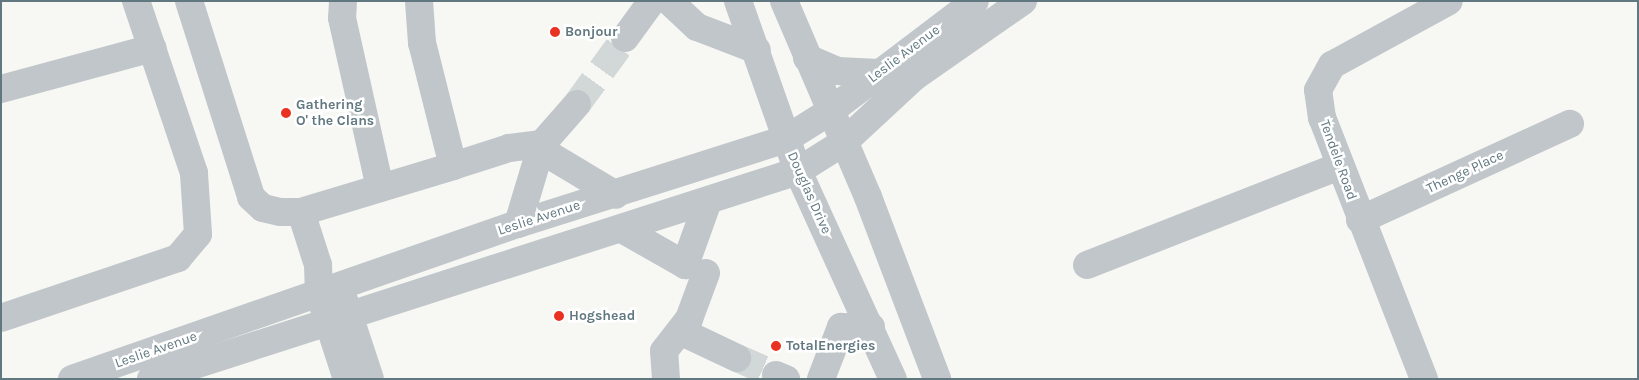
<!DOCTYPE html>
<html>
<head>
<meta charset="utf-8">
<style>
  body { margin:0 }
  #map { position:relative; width:1639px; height:380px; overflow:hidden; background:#f7f7f4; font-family:Karla,sans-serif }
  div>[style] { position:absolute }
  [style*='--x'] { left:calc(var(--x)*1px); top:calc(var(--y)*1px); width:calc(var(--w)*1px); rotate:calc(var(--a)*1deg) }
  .minor-tunnel>* { height:28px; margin-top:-14px; transform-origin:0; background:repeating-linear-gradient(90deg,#d2d7d7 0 28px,transparent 0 42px) }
  .minor>* { height:28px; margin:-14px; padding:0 14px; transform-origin:14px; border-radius:14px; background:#c0c6c9 }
  .dots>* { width:14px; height:14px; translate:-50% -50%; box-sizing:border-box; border:2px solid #fff; border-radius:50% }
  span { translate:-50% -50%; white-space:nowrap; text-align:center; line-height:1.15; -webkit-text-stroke:5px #fff; paint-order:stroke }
  .poi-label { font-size:14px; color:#617880; font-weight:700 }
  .left { translate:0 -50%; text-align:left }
  .street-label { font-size:14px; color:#617880 }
  .frame { position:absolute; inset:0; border:2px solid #617880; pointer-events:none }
</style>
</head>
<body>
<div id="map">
  <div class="minor-tunnel">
    <i style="--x:577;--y:104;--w:82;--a:-54"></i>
    <i style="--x:737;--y:358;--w:43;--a:23.6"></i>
  </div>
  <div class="minor">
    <i style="--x:189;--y:1;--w:206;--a:72.4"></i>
    <i style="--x:251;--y:197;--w:16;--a:43"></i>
    <i style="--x:263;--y:208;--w:18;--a:13"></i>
    <i style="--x:281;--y:212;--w:20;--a:0"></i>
    <i style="--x:301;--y:212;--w:159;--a:-16.8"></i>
    <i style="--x:453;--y:166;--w:127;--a:-104.1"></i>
    <i style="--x:422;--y:43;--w:42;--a:-94.1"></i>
    <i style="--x:343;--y:1;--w:17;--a:93"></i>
    <i style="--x:342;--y:18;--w:174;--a:77.4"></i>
    <i style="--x:669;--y:1;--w:38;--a:43"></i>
    <i style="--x:697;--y:27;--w:64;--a:21"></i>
    <i style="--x:738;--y:1;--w:180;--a:70.6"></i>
    <i style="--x:798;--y:171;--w:229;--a:65.5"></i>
    <i style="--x:784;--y:1;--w:213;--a:66.8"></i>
    <i style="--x:868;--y:197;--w:195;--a:69.2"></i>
    <i style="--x:625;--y:38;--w:46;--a:-53.9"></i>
    <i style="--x:807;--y:58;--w:33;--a:23"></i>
    <i style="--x:837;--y:71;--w:42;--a:2.7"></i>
    <i style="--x:1;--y:89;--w:157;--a:-15.1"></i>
    <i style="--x:541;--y:150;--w:87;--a:31"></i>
    <i style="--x:453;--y:166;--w:59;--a:-17.8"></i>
    <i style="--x:509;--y:148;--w:33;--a:-7"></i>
    <i style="--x:301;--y:212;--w:56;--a:72.2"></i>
    <i style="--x:318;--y:265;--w:28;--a:88"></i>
    <i style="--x:319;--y:293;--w:90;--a:72"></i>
    <i style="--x:1360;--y:220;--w:231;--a:-24.6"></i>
    <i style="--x:518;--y:224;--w:84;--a:-73.3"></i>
    <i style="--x:542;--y:144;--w:53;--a:-48.8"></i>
    <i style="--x:622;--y:229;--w:73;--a:29.7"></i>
    <i style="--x:685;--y:265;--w:65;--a:-70.2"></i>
    <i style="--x:1087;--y:265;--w:272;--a:-21.4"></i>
    <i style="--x:343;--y:297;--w:86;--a:71.8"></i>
    <i style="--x:1;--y:318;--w:187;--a:-18.7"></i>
    <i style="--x:178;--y:258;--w:31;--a:-50"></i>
    <i style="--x:198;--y:234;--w:61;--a:-93.8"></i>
    <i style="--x:194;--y:173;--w:182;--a:-108.6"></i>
    <i style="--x:682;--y:332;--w:61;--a:25.3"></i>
    <i style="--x:776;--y:375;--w:11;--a:22"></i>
    <i style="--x:72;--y:379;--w:472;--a:-19.2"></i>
    <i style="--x:518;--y:224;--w:281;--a:-17.6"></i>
    <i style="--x:786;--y:139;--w:51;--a:-32.1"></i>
    <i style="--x:829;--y:112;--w:183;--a:-37.2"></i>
    <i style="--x:151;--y:379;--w:680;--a:-17.82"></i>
    <i style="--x:798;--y:171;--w:54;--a:-32.2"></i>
    <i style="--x:844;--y:142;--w:96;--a:-42.9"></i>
    <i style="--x:914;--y:77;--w:133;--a:-34.9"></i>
    <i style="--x:666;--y:379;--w:28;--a:-94"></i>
    <i style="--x:664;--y:351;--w:41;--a:-52"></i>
    <i style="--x:689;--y:319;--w:49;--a:-69.7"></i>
    <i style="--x:821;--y:379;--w:56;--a:-69"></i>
    <i style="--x:841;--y:327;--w:30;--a:0"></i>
    <i style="--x:1424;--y:379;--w:280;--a:-111.3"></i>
    <i style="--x:1322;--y:118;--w:28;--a:-98"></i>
    <i style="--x:1318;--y:90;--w:29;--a:-61"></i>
    <i style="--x:1332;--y:65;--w:133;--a:-28.7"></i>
  </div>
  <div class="dots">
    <i style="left:555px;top:32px;background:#ea3222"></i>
    <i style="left:286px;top:113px;background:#ea3222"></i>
    <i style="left:559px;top:316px;background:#ea3222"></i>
    <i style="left:776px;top:346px;background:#ea3222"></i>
  </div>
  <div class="poi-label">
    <span class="left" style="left:565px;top:32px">Bonjour</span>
    <span class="left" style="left:296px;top:113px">Gathering<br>O' the Clans</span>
    <span class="left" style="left:569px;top:316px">Hogshead</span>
    <span class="left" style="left:786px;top:346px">TotalEnergies</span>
  </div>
  <div class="street-label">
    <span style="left:904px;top:54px;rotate:-37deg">Leslie Avenue</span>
    <span style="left:1338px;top:160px;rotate:70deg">Tendele Road</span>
    <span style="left:1465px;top:172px;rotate:-25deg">Thenge Place</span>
    <span style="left:809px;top:193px;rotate:66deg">Douglas Drive</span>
    <span style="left:539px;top:218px;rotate:-18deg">Leslie Avenue</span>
    <span style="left:156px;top:350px;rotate:-19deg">Leslie Avenue</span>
  </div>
  <div class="frame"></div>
</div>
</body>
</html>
